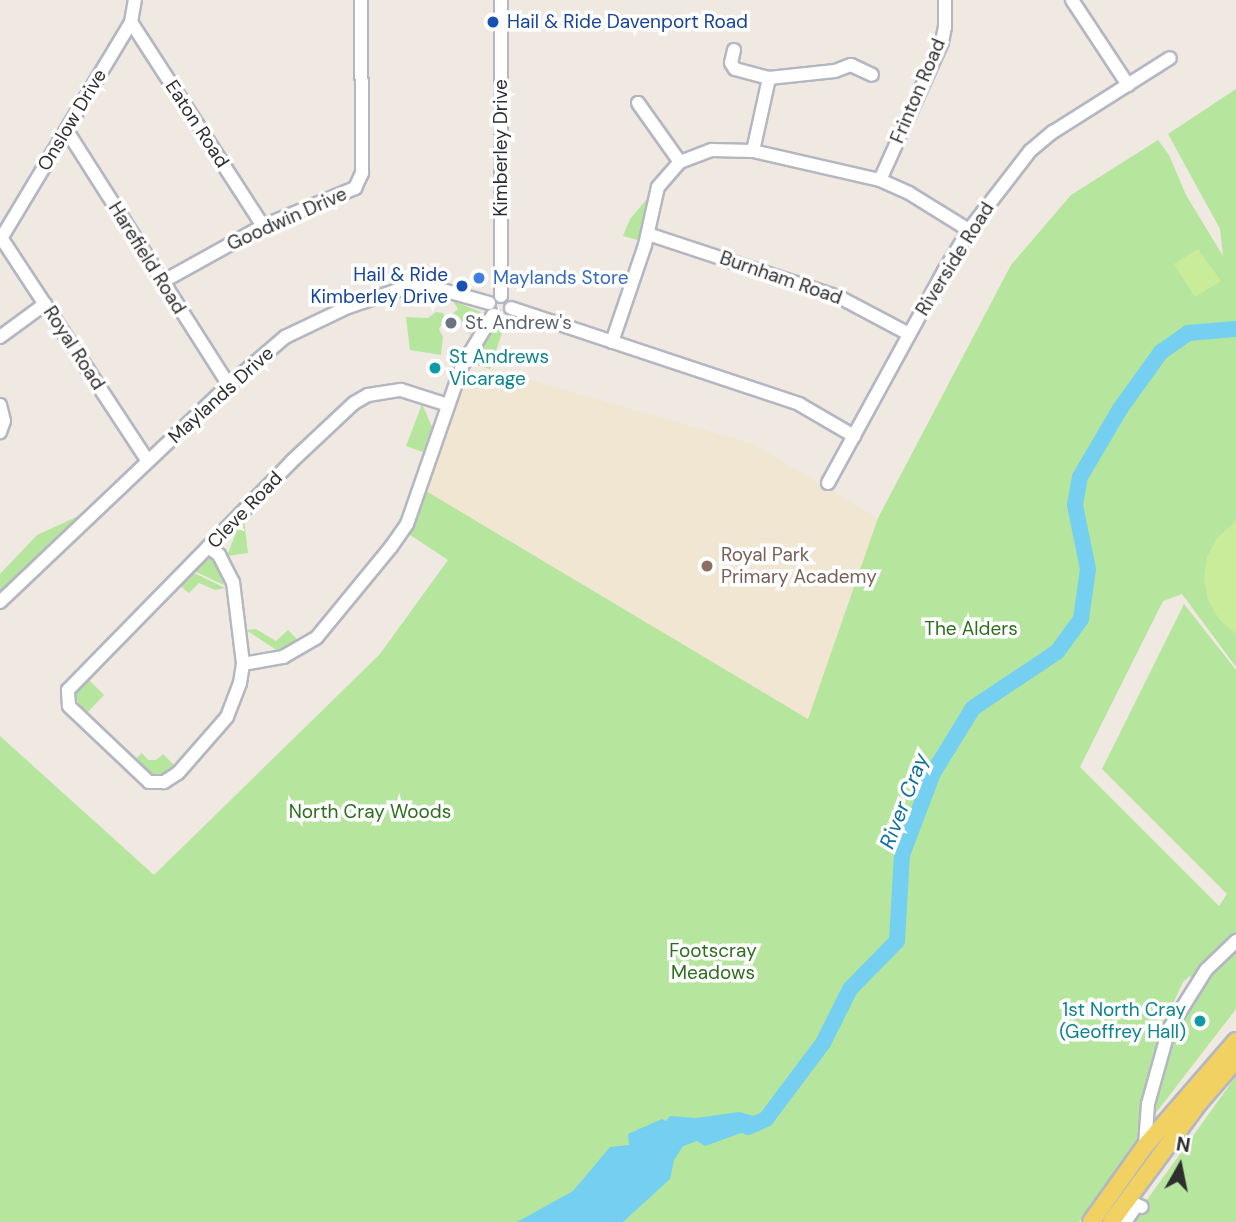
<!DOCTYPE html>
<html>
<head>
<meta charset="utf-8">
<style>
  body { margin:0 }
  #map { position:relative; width:1236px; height:1222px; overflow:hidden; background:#efe9e1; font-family:"DM Sans",sans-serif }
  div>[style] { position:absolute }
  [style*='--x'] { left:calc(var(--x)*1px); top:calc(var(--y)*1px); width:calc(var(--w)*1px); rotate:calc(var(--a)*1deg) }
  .education>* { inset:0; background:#f0e6d1 }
  .green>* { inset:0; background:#b6e59e }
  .pitch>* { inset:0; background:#c9ec9a }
  .water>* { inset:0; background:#75cff0 }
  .river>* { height:16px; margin:-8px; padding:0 8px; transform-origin:8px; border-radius:8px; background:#75cff0 }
  .roads { filter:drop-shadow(2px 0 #b4b7c1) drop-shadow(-2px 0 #b4b7c1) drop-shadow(0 2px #b4b7c1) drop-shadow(0 -2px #b4b7c1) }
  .minor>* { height:12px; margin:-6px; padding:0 6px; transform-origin:6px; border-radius:6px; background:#fff }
  .major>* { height:16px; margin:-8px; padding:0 8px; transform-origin:8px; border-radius:8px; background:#f2d163 }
  .dots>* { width:19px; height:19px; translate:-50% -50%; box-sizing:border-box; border:4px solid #fff; border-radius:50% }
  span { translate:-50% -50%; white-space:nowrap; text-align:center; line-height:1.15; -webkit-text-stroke:7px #fff; paint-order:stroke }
  .transit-label { font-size:19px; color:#164399 }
  .left { translate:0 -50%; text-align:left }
  .right { translate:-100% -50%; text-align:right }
  .street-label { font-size:19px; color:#2e2e2e }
  .shop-label { font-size:19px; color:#366cbe }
  .worship-label { font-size:19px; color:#5b616d }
  .culture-label { font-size:19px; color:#0d838f }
  .education-label { font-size:19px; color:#785e54 }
  .park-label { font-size:19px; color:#2c6e1b }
  .water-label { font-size:21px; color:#0d6fa3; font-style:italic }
  .north { position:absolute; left:1145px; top:1131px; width:70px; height:70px; -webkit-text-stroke:5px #fff; paint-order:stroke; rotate:9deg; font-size:19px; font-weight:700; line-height:28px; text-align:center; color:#2e2e2e }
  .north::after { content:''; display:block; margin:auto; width:24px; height:32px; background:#2e2e2e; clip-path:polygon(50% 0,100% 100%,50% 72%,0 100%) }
</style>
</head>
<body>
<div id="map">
  <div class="education">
    <i style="clip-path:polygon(490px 369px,751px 443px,878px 518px,808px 719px,426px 491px,463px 384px,482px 389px)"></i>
  </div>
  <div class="green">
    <i style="clip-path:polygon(1236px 89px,1236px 667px,1182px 594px,1163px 601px,1080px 767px,1219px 906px,1227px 894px,1102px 769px,1184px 604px,1236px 670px,1236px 1009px,1152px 1118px,1167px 1051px,1199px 986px,1190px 976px,1183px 982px,1163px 1026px,1156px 1030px,1163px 1034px,1150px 1067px,1138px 1137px,1079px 1222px,0 1222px,0 736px,154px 875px,380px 654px,448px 560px,410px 535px,426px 491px,808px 719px,878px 518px,1011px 265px,1071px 195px,1158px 140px,1169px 155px,1186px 195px,1223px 256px,1220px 229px,1168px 134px)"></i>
    <i style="clip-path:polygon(647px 199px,650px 200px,641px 241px,623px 236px,630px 219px)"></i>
    <i style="clip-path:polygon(453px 301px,481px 312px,470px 335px,459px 317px,451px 315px,458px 309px)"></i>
    <i style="clip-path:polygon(436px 312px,443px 313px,445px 318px,439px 329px,443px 337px,441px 355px,410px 350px,406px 317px,428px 318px)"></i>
    <i style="clip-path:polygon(505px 324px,490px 369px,470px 363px,493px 325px)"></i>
    <i style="clip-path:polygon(422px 404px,432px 427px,423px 452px,406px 446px)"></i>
    <i style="clip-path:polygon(85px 513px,68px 532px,0 595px,0 574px,37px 535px)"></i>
    <i style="clip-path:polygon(244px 520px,248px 553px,227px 556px,239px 525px)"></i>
    <i style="clip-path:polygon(212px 558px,221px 576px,224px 585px,194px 571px,206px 559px)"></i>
    <i style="clip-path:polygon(192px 572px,225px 588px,215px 590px,199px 583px,189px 593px,179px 585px)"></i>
    <i style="clip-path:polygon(256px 629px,276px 641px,288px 630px,299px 641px,278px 651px,246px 630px)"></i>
    <i style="clip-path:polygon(86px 677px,104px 695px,87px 713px,79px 706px,75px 693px)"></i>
    <i style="clip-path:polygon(142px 753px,148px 760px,156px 760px,163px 754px,174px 765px,162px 774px,152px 774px,134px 760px)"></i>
    <i style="clip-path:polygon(1236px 1076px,1236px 1222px,1131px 1222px)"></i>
  </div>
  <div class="pitch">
    <i style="clip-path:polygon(1198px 249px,1221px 281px,1195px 297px,1174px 264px)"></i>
    <i style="clip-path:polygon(1236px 521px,1236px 634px,1219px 619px,1208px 600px,1204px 579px,1207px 557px,1217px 538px)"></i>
  </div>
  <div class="water">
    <i style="clip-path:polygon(739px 1112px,766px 1119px,758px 1127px,705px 1146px,697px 1141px,683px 1146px,674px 1160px,670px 1179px,623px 1222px,517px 1222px,573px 1191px,610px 1147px,629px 1145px,628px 1134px,662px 1119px,666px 1121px,670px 1116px,696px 1118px)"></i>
  </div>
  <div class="river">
    <i style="--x:748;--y:1127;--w:20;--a:-24"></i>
    <i style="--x:766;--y:1119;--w:95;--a:-53.1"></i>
    <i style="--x:823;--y:1043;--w:60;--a:-63.4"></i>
    <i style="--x:850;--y:989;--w:67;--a:-45.6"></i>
    <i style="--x:897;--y:941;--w:86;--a:-86.7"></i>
    <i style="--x:902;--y:855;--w:88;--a:-69.3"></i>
    <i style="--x:933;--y:773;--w:76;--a:-58.4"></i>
    <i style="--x:973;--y:708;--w:101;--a:-33.7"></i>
    <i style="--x:1057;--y:652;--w:41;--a:-54"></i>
    <i style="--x:1081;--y:619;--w:50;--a:-82"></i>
    <i style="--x:1088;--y:569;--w:65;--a:-101.5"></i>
    <i style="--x:1075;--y:505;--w:28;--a:-80"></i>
    <i style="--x:1080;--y:477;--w:79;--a:-59.5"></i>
    <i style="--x:1120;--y:409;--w:70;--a:-54.3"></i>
    <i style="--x:1161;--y:352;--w:33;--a:-35"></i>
    <i style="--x:1188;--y:333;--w:48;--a:-4.8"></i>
  </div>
  <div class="roads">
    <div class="minor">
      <i style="--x:501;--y:0;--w:296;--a:90"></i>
      <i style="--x:1072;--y:0;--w:102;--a:56.6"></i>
      <i style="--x:131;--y:22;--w:243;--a:57.1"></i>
      <i style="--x:734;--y:50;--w:13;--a:103"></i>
      <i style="--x:731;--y:63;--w:7;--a:56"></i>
      <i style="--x:735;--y:69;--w:35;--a:15"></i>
      <i style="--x:638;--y:103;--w:72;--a:54.6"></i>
      <i style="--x:67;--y:131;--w:301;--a:57.5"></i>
      <i style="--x:753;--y:151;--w:75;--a:-77.6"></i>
      <i style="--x:769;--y:78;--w:66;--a:-6.1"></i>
      <i style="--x:835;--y:71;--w:17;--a:-21"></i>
      <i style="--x:851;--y:65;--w:23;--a:25"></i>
      <i style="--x:880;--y:180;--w:151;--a:-65.8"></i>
      <i style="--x:942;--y:42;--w:15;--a:-79"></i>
      <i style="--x:945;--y:27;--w:27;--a:-90"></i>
      <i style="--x:648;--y:234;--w:203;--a:18.3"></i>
      <i style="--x:841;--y:298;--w:77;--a:27.9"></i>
      <i style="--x:0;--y:236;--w:269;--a:56.7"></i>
      <i style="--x:2;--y:237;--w:251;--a:-59"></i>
      <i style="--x:131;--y:22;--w:22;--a:-80"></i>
      <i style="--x:162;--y:282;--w:115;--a:-29"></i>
      <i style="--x:263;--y:226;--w:100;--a:-22.4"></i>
      <i style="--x:355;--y:188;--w:17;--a:-65"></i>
      <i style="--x:362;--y:173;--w:173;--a:-90.3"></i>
      <i style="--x:511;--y:308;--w:304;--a:18.4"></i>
      <i style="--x:799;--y:404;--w:64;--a:30.2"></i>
      <i style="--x:0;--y:337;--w:56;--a:-36.3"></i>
      <i style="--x:612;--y:342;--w:102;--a:-71.2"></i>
      <i style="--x:645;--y:245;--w:59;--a:-77.4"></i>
      <i style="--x:658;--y:187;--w:33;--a:-49"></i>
      <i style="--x:680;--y:162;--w:34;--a:-21"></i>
      <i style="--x:712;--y:150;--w:41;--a:1.4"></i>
      <i style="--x:753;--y:151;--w:130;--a:12.9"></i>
      <i style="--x:880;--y:180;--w:32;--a:24"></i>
      <i style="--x:909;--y:193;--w:70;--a:31.7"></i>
      <i style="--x:0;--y:405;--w:16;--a:76"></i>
      <i style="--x:4;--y:421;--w:12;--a:110"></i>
      <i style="--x:828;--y:483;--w:242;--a:-61.3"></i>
      <i style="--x:944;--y:271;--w:48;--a:-58.6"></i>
      <i style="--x:969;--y:230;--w:100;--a:-52.3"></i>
      <i style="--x:1030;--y:151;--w:30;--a:-40"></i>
      <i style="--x:1053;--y:132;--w:138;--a:-32.3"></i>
      <i style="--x:208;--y:547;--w:14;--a:36"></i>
      <i style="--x:219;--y:555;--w:30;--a:63"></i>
      <i style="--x:233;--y:582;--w:83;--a:83"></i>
      <i style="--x:243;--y:664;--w:19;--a:99"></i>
      <i style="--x:240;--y:683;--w:36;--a:111"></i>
      <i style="--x:227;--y:717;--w:74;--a:131.2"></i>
      <i style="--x:178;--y:773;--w:17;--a:147"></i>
      <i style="--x:164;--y:782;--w:15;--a:180"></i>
      <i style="--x:149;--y:782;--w:110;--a:-136.5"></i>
      <i style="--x:69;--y:706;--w:16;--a:-94"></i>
      <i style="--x:68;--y:690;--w:319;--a:-45.6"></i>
      <i style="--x:291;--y:462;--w:86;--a:-43.1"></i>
      <i style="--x:354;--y:403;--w:16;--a:-30"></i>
      <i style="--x:368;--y:395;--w:33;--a:-9"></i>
      <i style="--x:401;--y:390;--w:49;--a:17.7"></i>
      <i style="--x:0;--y:602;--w:315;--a:-43.5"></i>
      <i style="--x:229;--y:385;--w:74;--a:-40.6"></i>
      <i style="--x:285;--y:337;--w:70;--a:-25.5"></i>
      <i style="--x:348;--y:307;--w:56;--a:-18.8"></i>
      <i style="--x:401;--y:289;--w:38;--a:0"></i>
      <i style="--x:439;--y:289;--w:52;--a:15.6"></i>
      <i style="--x:243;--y:664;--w:41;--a:-9.9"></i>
      <i style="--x:283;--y:657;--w:39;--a:-30"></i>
      <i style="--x:317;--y:637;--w:117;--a:-50.6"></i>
      <i style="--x:391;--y:547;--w:28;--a:-55"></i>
      <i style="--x:407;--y:524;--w:167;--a:-70.8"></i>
      <i style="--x:462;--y:366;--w:60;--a:-58.7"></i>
      <i style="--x:1145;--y:1146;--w:42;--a:-85.9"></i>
      <i style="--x:1148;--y:1104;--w:78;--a:-74.4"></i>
      <i style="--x:1169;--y:1029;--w:70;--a:-57.9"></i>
      <i style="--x:1206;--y:970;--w:42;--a:-44"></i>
      <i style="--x:1125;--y:1222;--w:21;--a:-55"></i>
      <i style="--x:1137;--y:1205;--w:5;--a:22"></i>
    </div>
    <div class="major">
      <i style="--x:1091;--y:1222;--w:93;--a:-54.6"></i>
      <i style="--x:1145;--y:1146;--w:139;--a:-49.1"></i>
      <i style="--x:1111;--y:1222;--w:147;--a:-53.6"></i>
      <i style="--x:1198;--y:1104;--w:58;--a:-49.2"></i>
    </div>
  </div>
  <div class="dots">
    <i style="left:493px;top:22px;background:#1a4fb4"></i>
    <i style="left:479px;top:278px;background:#3f7fe0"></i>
    <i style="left:462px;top:286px;background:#1a4fb4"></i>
    <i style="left:451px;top:323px;background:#6b7280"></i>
    <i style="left:435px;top:368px;background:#0f9aa8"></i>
    <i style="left:707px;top:566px;background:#8d6e63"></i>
    <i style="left:1200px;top:1021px;background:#0f9aa8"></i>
  </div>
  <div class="transit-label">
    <span class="left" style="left:507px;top:22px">Hail &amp; Ride Davenport Road</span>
    <span class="right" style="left:448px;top:286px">Hail &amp; Ride<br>Kimberley Drive</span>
  </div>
  <div class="street-label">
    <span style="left:918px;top:91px;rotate:-67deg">Frinton Road</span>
    <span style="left:72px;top:120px;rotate:-59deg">Onslow Drive</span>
    <span style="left:197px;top:124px;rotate:57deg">Eaton Road</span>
    <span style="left:501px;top:148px;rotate:-90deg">Kimberley Drive</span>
    <span style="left:287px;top:219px;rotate:-24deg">Goodwin Drive</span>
    <span style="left:147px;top:258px;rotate:58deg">Harefield Road</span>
    <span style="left:955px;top:259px;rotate:-58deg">Riverside Road</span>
    <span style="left:781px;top:278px;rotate:19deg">Burnham Road</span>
    <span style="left:74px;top:348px;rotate:57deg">Royal Road</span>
    <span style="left:221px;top:395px;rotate:-42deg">Maylands Drive</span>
    <span style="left:245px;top:510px;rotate:-46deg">Cleve Road</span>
  </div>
  <div class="shop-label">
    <span class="left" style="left:493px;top:278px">Maylands Store</span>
  </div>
  <div class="worship-label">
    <span class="left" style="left:465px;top:323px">St. Andrew's</span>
  </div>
  <div class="culture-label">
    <span class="left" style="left:449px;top:368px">St Andrews<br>Vicarage</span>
    <span class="right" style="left:1186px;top:1021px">1st North Cray<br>(Geoffrey Hall)</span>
  </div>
  <div class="education-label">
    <span class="left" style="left:721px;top:566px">Royal Park<br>Primary Academy</span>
  </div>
  <div class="park-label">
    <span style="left:971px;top:629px">The Alders</span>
    <span style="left:370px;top:812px">North Cray Woods</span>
    <span style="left:713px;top:962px">Footscray<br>Meadows</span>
  </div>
  <div class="water-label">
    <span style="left:904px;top:801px;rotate:-69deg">River Cray</span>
  </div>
  <div class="north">N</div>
</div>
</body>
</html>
